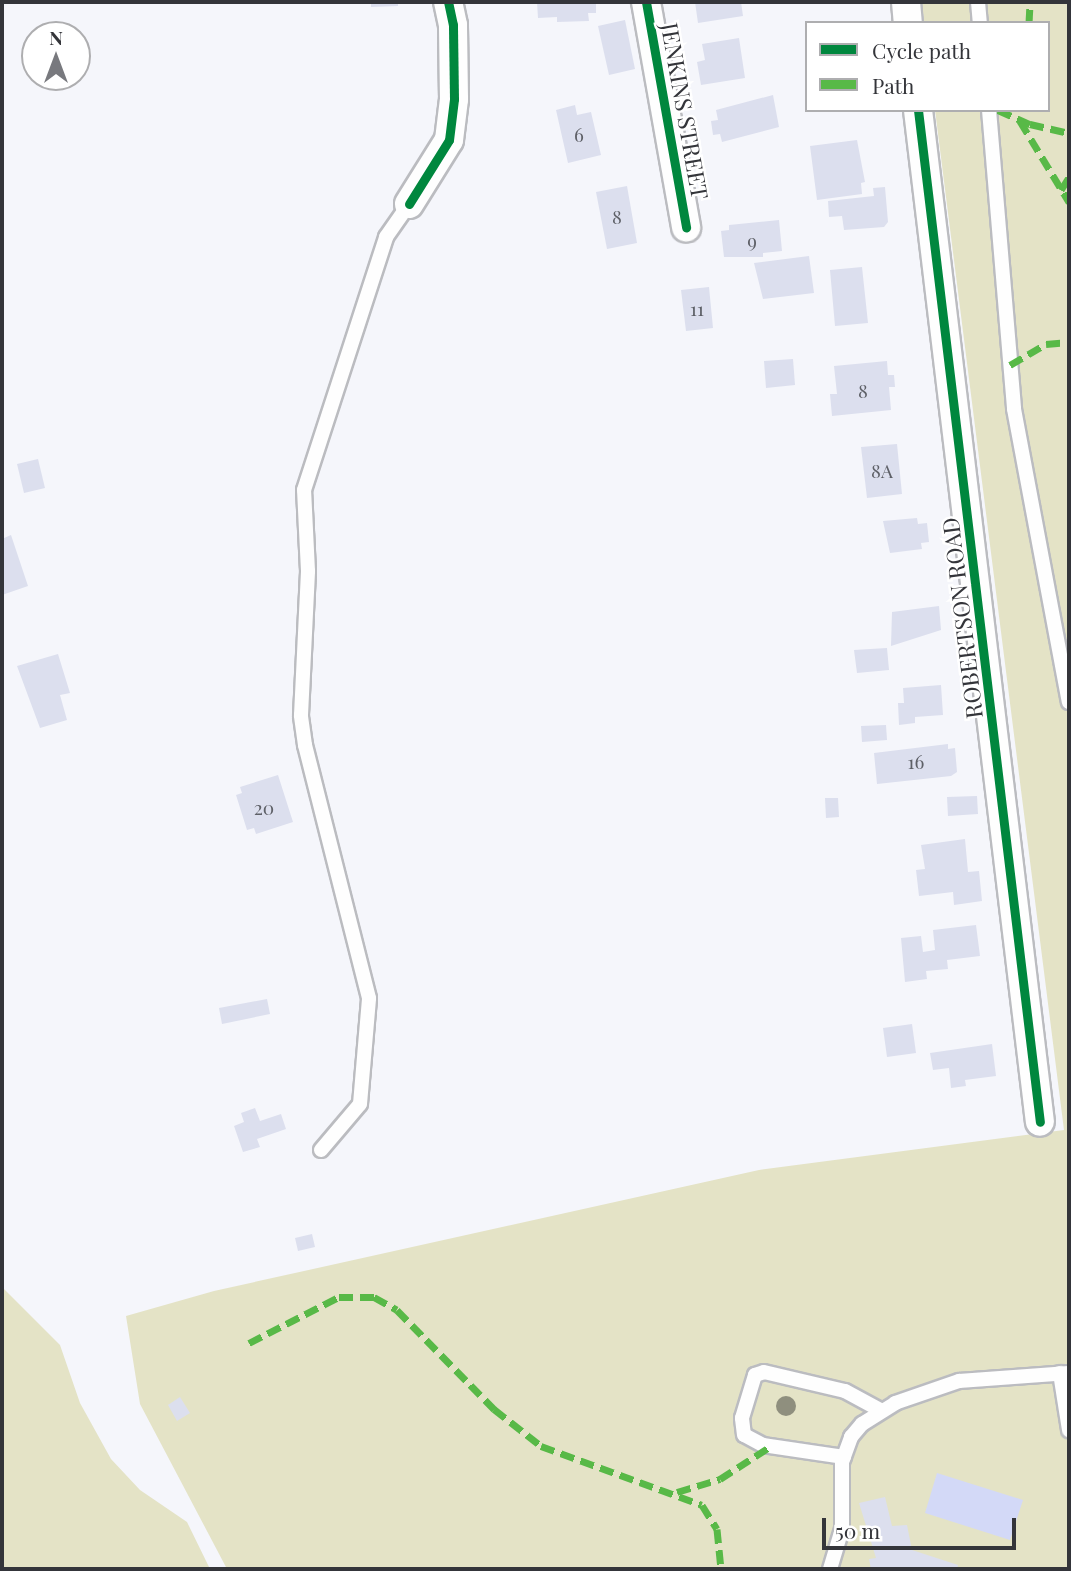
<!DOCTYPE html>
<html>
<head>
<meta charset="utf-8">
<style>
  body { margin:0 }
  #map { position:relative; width:1071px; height:1571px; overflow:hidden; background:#f5f6fb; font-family:"Playfair Display",serif }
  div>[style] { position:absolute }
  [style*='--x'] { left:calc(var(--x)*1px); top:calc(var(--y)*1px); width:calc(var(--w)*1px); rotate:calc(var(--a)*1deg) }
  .green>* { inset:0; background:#e4e3c6 }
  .water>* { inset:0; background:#d3d9f7 }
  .building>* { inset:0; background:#dcdfee }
  .roads { filter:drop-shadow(2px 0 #bbbcc0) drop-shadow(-2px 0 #bbbcc0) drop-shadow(0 2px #bbbcc0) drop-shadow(0 -2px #bbbcc0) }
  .service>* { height:14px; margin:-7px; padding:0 7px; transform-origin:7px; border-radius:7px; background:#fefefe }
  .minor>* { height:28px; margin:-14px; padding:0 14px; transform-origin:14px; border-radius:14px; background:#fefefe }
  .quiet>* { height:7px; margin-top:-3.5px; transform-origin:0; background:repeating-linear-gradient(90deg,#58b947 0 14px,transparent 0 21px) }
  .cycleway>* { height:9px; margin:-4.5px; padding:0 4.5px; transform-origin:4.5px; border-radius:4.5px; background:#00873e }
  .trees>* { width:20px; height:20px; margin:-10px; border-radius:50%; background:#8f8f7e }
  span { translate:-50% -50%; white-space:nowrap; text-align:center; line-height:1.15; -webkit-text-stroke:5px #fff; paint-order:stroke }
  .number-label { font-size:19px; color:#5e6067 }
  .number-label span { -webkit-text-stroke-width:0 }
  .street-label { font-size:23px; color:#34353a }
  .frame { position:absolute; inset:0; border:4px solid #34353a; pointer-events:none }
  .legend { position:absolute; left:805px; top:21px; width:245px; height:91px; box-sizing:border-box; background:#fff; border:2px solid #aeaeb0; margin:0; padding:9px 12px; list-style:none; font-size:21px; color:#34353a }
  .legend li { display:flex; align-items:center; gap:14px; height:35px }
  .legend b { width:35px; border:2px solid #aeaeb0 }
  .north { position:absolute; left:21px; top:21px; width:70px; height:70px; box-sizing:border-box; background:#fff; border:2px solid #aeaeb0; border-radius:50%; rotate:0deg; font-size:19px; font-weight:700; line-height:28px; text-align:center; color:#34353a }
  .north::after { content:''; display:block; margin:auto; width:24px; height:32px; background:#78797e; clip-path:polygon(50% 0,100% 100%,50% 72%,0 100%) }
  .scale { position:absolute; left:822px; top:1518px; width:194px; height:32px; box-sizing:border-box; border:4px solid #34353a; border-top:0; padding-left:9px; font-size:21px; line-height:24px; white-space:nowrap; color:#34353a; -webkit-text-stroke:5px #fff; paint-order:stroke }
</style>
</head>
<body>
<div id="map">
  <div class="green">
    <i style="clip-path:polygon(922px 2px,1069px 2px,1069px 1569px,227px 1569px,140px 1404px,126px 1316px,214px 1291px,759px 1170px,1064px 1130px,935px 110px,1048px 110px,1048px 23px,924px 23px)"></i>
    <i style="clip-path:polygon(2px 1287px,60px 1345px,80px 1403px,111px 1459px,140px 1490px,187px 1522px,210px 1569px,2px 1569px)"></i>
  </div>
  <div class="water">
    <i style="clip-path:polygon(937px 1473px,1023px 1500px,1010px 1540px,925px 1513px)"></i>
  </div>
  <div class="building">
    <i style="clip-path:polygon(371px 2px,398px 2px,398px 6px,371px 7px)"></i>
    <i style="clip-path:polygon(537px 2px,596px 2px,596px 13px,588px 13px,589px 21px,557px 22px,557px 17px,538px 18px)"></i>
    <i style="clip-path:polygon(695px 2px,741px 2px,743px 16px,698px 23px)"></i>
    <i style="clip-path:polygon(625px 20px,635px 69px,609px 75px,598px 26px)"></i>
    <i style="clip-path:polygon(739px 38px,745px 78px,701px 85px,697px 62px,705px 60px,702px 44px)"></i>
    <i style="clip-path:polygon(773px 95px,779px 127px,722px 142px,720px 134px,713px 135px,711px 121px,718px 120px,716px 110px)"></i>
    <i style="clip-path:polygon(575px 105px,577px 115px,591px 112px,601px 155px,568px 163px,556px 110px)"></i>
    <i style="clip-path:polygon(857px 140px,865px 182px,861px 183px,862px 194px,817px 200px,810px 146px)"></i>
    <i style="clip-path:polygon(627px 186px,637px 243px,607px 249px,596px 192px)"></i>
    <i style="clip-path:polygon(885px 187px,888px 222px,884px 227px,844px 230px,842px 216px,829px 217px,828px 201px,874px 196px,873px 188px)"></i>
    <i style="clip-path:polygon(779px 220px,782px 251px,763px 253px,763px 257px,724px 257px,721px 231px,729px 230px,729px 225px)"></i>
    <i style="clip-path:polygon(809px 256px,814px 293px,763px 299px,754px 263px)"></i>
    <i style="clip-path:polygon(862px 267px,868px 323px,835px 326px,830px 270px)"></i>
    <i style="clip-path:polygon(709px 287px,713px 328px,686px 331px,681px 290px)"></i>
    <i style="clip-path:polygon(793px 359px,795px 385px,766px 388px,764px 361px)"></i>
    <i style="clip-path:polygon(887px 361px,888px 375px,894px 375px,895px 387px,889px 387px,891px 410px,832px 416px,830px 394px,837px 394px,834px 366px)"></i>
    <i style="clip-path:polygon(897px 444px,902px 494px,867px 498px,861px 447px)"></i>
    <i style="clip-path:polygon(38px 459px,45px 488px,24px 493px,17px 464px)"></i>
    <i style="clip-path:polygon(917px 518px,918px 524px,927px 523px,929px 542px,921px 543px,922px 549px,890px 553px,883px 521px)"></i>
    <i style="clip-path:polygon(11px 535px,28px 586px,2px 595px,2px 539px)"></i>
    <i style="clip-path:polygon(939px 606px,941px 630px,891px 646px,892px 612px)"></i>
    <i style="clip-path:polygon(887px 648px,889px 670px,857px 673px,854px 650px)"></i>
    <i style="clip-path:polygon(58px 654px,70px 693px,60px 695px,67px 720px,40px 728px,17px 666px)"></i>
    <i style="clip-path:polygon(941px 685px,943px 715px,915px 717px,915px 723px,899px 725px,898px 703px,904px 703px,903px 688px)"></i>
    <i style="clip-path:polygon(886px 725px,887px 740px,862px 742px,861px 726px)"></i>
    <i style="clip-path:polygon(948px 744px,948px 749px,955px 748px,957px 772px,951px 776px,877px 784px,874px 753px)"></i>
    <i style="clip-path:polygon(278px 775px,293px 822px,256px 834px,254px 828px,247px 830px,236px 795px,242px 793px,240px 787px)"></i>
    <i style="clip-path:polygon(977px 796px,978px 814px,948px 816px,947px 797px)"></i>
    <i style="clip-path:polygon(825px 798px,838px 798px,839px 817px,826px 818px)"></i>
    <i style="clip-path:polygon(965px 839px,968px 872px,979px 871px,982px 901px,954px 905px,953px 892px,919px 896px,916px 870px,925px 869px,921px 845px)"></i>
    <i style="clip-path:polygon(976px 925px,980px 956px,947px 960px,948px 969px,926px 971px,927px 979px,905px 982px,901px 938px,921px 936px,923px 952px,935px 950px,933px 930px)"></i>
    <i style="clip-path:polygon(267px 999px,270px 1014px,222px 1024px,219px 1008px)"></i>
    <i style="clip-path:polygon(912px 1024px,916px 1053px,887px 1057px,883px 1028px)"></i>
    <i style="clip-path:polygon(992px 1044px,996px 1076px,965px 1080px,966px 1086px,951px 1088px,949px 1068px,933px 1070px,930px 1053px)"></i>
    <i style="clip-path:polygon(255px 1108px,260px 1121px,281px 1114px,286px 1129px,257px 1139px,260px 1147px,243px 1152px,234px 1126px,244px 1122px,241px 1113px)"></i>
    <i style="clip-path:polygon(312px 1234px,315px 1247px,298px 1251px,295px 1238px)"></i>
    <i style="clip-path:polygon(180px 1397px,190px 1413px,177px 1421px,168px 1405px)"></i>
    <i style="clip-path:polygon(885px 1497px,892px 1526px,907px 1525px,912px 1550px,958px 1565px,957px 1569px,871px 1569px,869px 1559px,876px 1558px,859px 1503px)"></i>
  </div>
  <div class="roads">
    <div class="service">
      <i style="--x:978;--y:2;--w:21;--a:85"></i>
      <i style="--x:989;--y:110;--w:300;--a:85.2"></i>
      <i style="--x:1014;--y:409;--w:298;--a:79.4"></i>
      <i style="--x:321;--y:1150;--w:60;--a:-49.7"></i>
      <i style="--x:360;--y:1104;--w:106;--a:-85.1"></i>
      <i style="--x:369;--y:998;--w:261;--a:-104.2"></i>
      <i style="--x:305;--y:745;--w:30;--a:-98"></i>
      <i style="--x:301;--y:715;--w:144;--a:-87.2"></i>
      <i style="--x:308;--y:571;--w:81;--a:-92.8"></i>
      <i style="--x:304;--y:490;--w:266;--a:-72"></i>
      <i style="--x:386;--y:237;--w:40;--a:-55.1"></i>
      <i style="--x:1060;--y:1373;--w:58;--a:81"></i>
      <i style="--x:844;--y:1457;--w:82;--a:-171.6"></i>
      <i style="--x:763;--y:1445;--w:21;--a:-152"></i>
      <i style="--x:744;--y:1435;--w:17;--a:-97"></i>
      <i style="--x:742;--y:1418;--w:45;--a:-73.2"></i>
      <i style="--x:755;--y:1375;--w:9;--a:-18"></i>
      <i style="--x:764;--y:1372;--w:83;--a:13.2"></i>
      <i style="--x:845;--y:1391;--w:42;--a:28.4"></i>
      <i style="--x:830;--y:1569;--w:42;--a:-73.3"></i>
      <i style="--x:842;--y:1529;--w:67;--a:-90"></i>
      <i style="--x:842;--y:1462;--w:27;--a:-70"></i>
      <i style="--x:851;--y:1437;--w:17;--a:-50"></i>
      <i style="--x:862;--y:1424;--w:39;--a:-32"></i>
      <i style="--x:895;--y:1403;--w:68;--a:-19"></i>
      <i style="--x:959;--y:1381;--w:110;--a:-4.2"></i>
    </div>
    <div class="minor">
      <i style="--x:646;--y:2;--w:229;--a:79.9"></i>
      <i style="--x:906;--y:2;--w:21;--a:85"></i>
      <i style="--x:918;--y:110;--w:1019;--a:83.13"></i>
      <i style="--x:409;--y:204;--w:75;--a:-58"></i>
      <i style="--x:449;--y:140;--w:41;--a:-83"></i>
      <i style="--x:454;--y:99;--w:74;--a:-90.8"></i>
      <i style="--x:453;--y:25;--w:24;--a:-102"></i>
    </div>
  </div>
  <div class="quiet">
    <i style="--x:1029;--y:23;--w:21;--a:-87"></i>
    <i style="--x:998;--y:110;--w:35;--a:24"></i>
    <i style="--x:1030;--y:124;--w:40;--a:13"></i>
    <i style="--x:1020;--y:121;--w:95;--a:58.8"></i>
    <i style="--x:1061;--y:190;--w:15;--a:-58"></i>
    <i style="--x:1010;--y:365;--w:42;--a:-30.3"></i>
    <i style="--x:1046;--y:344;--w:23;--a:-5"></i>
    <i style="--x:249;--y:1343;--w:101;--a:-27.1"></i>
    <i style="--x:339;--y:1297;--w:35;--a:0"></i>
    <i style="--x:374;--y:1297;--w:26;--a:29"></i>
    <i style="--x:397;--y:1310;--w:139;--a:45.6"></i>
    <i style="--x:494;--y:1409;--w:60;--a:38.2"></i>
    <i style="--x:541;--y:1446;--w:171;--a:20.1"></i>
    <i style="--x:702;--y:1505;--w:28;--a:58"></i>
    <i style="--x:717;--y:1529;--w:40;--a:84.3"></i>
    <i style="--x:677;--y:1492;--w:45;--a:-16.8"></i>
    <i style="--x:720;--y:1479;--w:61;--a:-32.9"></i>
  </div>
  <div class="cycleway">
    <i style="--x:646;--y:2;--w:229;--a:79.9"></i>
    <i style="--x:918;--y:110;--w:1019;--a:83.13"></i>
    <i style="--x:409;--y:204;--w:75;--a:-58"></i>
    <i style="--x:449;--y:140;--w:41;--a:-83"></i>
    <i style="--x:454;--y:99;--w:74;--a:-90.8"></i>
    <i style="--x:453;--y:25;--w:24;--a:-102"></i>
  </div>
  <div class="trees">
    <i style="left:786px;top:1406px"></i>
  </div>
  <div class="number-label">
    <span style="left:579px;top:135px">6</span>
    <span style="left:617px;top:217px">8</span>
    <span style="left:752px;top:241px">9</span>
    <span style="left:697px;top:309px">11</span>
    <span style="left:863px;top:391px">8</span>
    <span style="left:882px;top:471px">8A</span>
    <span style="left:916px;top:762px">16</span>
    <span style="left:264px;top:808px">20</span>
  </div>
  <div class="street-label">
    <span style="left:685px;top:111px;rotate:80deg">JENKINS STREET</span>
    <span style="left:962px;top:618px;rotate:-97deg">ROBERTSON ROAD</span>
  </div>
  <div class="frame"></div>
  <ul class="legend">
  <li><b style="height:9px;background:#00873e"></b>Cycle path</li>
  <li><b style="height:9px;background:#58b947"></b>Path</li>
  </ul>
  <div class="north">N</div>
  <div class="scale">50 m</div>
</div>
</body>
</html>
